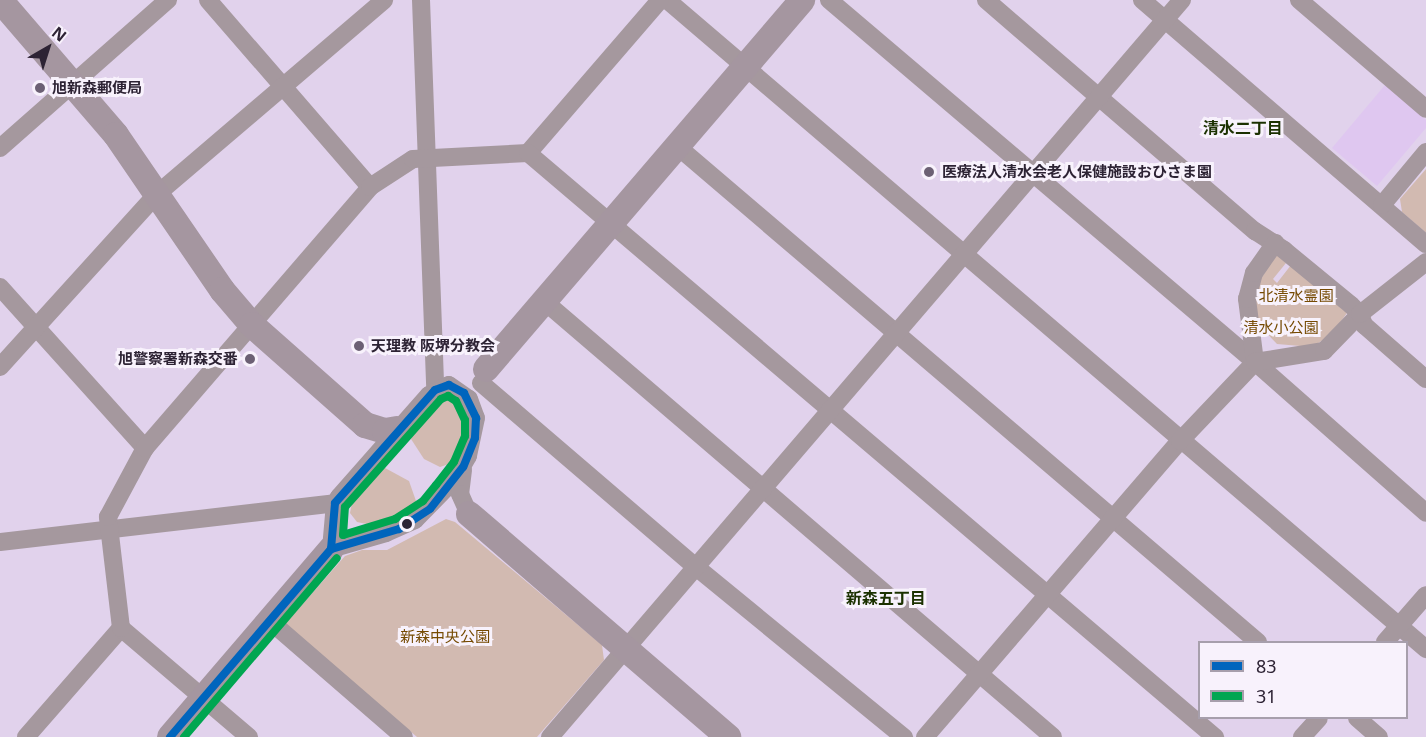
<!DOCTYPE html>
<html>
<head>
<meta charset="utf-8">
<style>
  body { margin:0 }
  #map { position:relative; width:1426px; height:737px; overflow:hidden; background:#e1d2ec; font-family:"Noto Sans","Noto Sans JP",sans-serif }
  div>[style] { position:absolute }
  [style*='--x'] { left:calc(var(--x)*1px); top:calc(var(--y)*1px); width:calc(var(--w)*1px); rotate:calc(var(--a)*1deg) }
  .built>* { inset:0; background:#dfc7f0 }
  .green>* { inset:0; background:#d2bab1 }
  .street>* { height:18px; margin:-9px; padding:0 9px; transform-origin:9px; border-radius:9px; background:#a5989e }
  .secondary>* { height:26px; margin:-13px; padding:0 13px; transform-origin:13px; border-radius:13px; background:#a596a0 }
  .bus-1>* { height:8px; margin:-4px; padding:0 4px; transform-origin:4px; border-radius:4px; background:#0065bd }
  .bus-2>* { height:8px; margin:-4px; padding:0 4px; transform-origin:4px; border-radius:4px; background:#00a651 }
  .dots>* { width:16px; height:16px; translate:-50% -50%; box-sizing:border-box; border:3px solid #f8f2fc; border-radius:50% }
  span { translate:-50% -50%; white-space:nowrap; text-align:center; line-height:1.15; -webkit-text-stroke:6px #f8f2fc; paint-order:stroke }
  .poi-label { font-size:15px; color:#2d2334; font-weight:700 }
  .left { translate:0 -50%; text-align:left }
  .right { translate:-100% -50%; text-align:right }
  .park-label { font-size:15px; color:#754a02 }
  .neighbourhood-label { font-size:16px; color:#1b3100; font-weight:700 }
  .legend { position:absolute; left:1198px; top:641px; width:210px; height:78px; box-sizing:border-box; background:#f8f2fc; border:2px solid #a79fac; margin:0; padding:8px 10px; list-style:none; font-size:18px; color:#2d2334 }
  .legend li { display:flex; align-items:center; gap:12px; height:30px }
  .legend b { width:30px; border:2px solid #a79fac }
  .north { position:absolute; left:18px; top:18px; width:60px; height:60px; -webkit-text-stroke:4px #f8f2fc; paint-order:stroke; rotate:39deg; font-size:16px; font-weight:700; line-height:24px; text-align:center; color:#2d2334 }
  .north::after { content:''; display:block; margin:auto; width:21px; height:27px; background:#2d2334; clip-path:polygon(50% 0,100% 100%,50% 72%,0 100%) }
</style>
</head>
<body>
<div id="map">
  <div class="built">
    <i style="clip-path:polygon(1385px 85px,1426px 120px,1426px 128px,1377px 186px,1332px 148px)"></i>
  </div>
  <div class="green">
    <i style="clip-path:polygon(1426px 169px,1426px 233px,1402px 212px,1400px 199px)"></i>
    <i style="clip-path:polygon(1276px 254px,1286px 263px,1273px 279px,1277px 283px,1291px 265px,1347px 313px,1331px 335px,1312px 347px,1277px 344px,1257px 323px,1254px 290px)"></i>
    <i style="clip-path:polygon(446px 397px,461px 404px,464px 428px,457px 455px,449px 464px,440px 467px,424px 459px,411px 439px,418px 422px)"></i>
    <i style="clip-path:polygon(385px 468px,409px 481px,416px 501px,405px 513px,389px 521px,372px 525px,357px 522px,350px 513px,352px 503px,371px 477px)"></i>
    <i style="clip-path:polygon(446px 519px,455px 522px,602px 645px,604px 660px,537px 737px,417px 737px,285px 624px,345px 556px,362px 550px,387px 550px)"></i>
  </div>
  <div class="street">
    <i style="--x:208;--y:0;--w:247;--a:49.1"></i>
    <i style="--x:421;--y:0;--w:390;--a:87.9"></i>
    <i style="--x:667;--y:0;--w:999;--a:40.53"></i>
    <i style="--x:829;--y:0;--w:559;--a:40.36"></i>
    <i style="--x:1255;--y:362;--w:228;--a:41.4"></i>
    <i style="--x:986;--y:0;--w:355;--a:40.7"></i>
    <i style="--x:1255;--y:231;--w:35;--a:33"></i>
    <i style="--x:1284;--y:250;--w:87;--a:39.4"></i>
    <i style="--x:1351;--y:305;--w:13;--a:45"></i>
    <i style="--x:1360;--y:314;--w:12;--a:70"></i>
    <i style="--x:1364;--y:325;--w:82;--a:41.1"></i>
    <i style="--x:1142;--y:0;--w:374;--a:40.7"></i>
    <i style="--x:1299;--y:0;--w:167;--a:40.6"></i>
    <i style="--x:677;--y:146;--w:764;--a:40.49"></i>
    <i style="--x:0;--y:148;--w:224;--a:-41.4"></i>
    <i style="--x:528;--y:153;--w:202;--a:-49.2"></i>
    <i style="--x:1382;--y:205;--w:69;--a:-50.3"></i>
    <i style="--x:0;--y:287;--w:217;--a:48"></i>
    <i style="--x:544;--y:301;--w:670;--a:40.58"></i>
    <i style="--x:1255;--y:362;--w:64;--a:-97.2"></i>
    <i style="--x:1247;--y:299;--w:27;--a:-75"></i>
    <i style="--x:1254;--y:273;--w:37;--a:-55"></i>
    <i style="--x:0;--y:367;--w:232;--a:-47.8"></i>
    <i style="--x:156;--y:195;--w:300;--a:-40.5"></i>
    <i style="--x:481;--y:383;--w:283;--a:40.6"></i>
    <i style="--x:696;--y:567;--w:269;--a:39.3"></i>
    <i style="--x:449;--y:385;--w:24;--a:35"></i>
    <i style="--x:469;--y:399;--w:20;--a:70"></i>
    <i style="--x:476;--y:418;--w:39;--a:102"></i>
    <i style="--x:468;--y:456;--w:28;--a:120"></i>
    <i style="--x:454;--y:480;--w:56;--a:134.3"></i>
    <i style="--x:415;--y:520;--w:32;--a:156"></i>
    <i style="--x:386;--y:533;--w:57;--a:163.8"></i>
    <i style="--x:331;--y:549;--w:46;--a:-85"></i>
    <i style="--x:335;--y:503;--w:7;--a:-56"></i>
    <i style="--x:339;--y:497;--w:136;--a:-48.6"></i>
    <i style="--x:429;--y:395;--w:22;--a:-27"></i>
    <i style="--x:463;--y:470;--w:24;--a:97"></i>
    <i style="--x:460;--y:494;--w:22;--a:66"></i>
    <i style="--x:0;--y:542;--w:337;--a:-6.6"></i>
    <i style="--x:270;--y:621;--w:177;--a:40.9"></i>
    <i style="--x:1385;--y:642;--w:62;--a:-48.9"></i>
    <i style="--x:1357;--y:718;--w:29;--a:41"></i>
    <i style="--x:26;--y:737;--w:145;--a:-48.9"></i>
    <i style="--x:249;--y:737;--w:168;--a:-139.6"></i>
    <i style="--x:121;--y:628;--w:112;--a:-96.7"></i>
    <i style="--x:108;--y:517;--w:78;--a:-61.8"></i>
    <i style="--x:145;--y:448;--w:345;--a:-49.2"></i>
    <i style="--x:370;--y:187;--w:51;--a:-33.1"></i>
    <i style="--x:413;--y:159;--w:115;--a:-3"></i>
    <i style="--x:528;--y:153;--w:902;--a:40.37"></i>
    <i style="--x:550;--y:737;--w:971;--a:-49.39"></i>
    <i style="--x:925;--y:737;--w:391;--a:-49.3"></i>
    <i style="--x:1180;--y:441;--w:109;--a:-46.5"></i>
    <i style="--x:1255;--y:362;--w:70;--a:-9.1"></i>
    <i style="--x:1324;--y:351;--w:52;--a:-45.8"></i>
    <i style="--x:1360;--y:314;--w:84;--a:-38.2"></i>
    <i style="--x:1302;--y:737;--w:25;--a:-48"></i>
  </div>
  <div class="secondary">
    <i style="--x:0;--y:0;--w:178;--a:49.3"></i>
    <i style="--x:116;--y:135;--w:188;--a:55.6"></i>
    <i style="--x:222;--y:290;--w:46;--a:49.4"></i>
    <i style="--x:252;--y:325;--w:151;--a:41.5"></i>
    <i style="--x:365;--y:425;--w:21;--a:17"></i>
    <i style="--x:385;--y:431;--w:12;--a:-9"></i>
    <i style="--x:486;--y:369;--w:486;--a:-49.4"></i>
    <i style="--x:469;--y:514;--w:342;--a:40.7"></i>
    <i style="--x:170;--y:737;--w:248;--a:-49.4"></i>
  </div>
  <div class="bus-1">
    <i style="--x:449;--y:385;--w:17;--a:28"></i>
    <i style="--x:464;--y:393;--w:28;--a:64"></i>
    <i style="--x:476;--y:418;--w:20;--a:93"></i>
    <i style="--x:475;--y:438;--w:31;--a:112"></i>
    <i style="--x:463;--y:467;--w:53;--a:128.2"></i>
    <i style="--x:430;--y:509;--w:37;--a:147"></i>
    <i style="--x:399;--y:529;--w:71;--a:163.6"></i>
    <i style="--x:331;--y:549;--w:46;--a:-85"></i>
    <i style="--x:335;--y:503;--w:151;--a:-48.5"></i>
    <i style="--x:435;--y:390;--w:15;--a:-20"></i>
    <i style="--x:170;--y:737;--w:248;--a:-49.4"></i>
  </div>
  <div class="bus-2">
    <i style="--x:448;--y:396;--w:9;--a:32"></i>
    <i style="--x:456;--y:401;--w:21;--a:65"></i>
    <i style="--x:465;--y:420;--w:16;--a:90"></i>
    <i style="--x:465;--y:436;--w:28;--a:113"></i>
    <i style="--x:454;--y:462;--w:29;--a:128"></i>
    <i style="--x:436;--y:485;--w:21;--a:129"></i>
    <i style="--x:423;--y:501;--w:33;--a:147"></i>
    <i style="--x:395;--y:519;--w:54;--a:162.9"></i>
    <i style="--x:343;--y:535;--w:28;--a:-86"></i>
    <i style="--x:345;--y:507;--w:144;--a:-48.4"></i>
    <i style="--x:441;--y:399;--w:8;--a:-23"></i>
    <i style="--x:184;--y:737;--w:235;--a:-49.5"></i>
  </div>
  <div class="dots">
    <i style="left:40px;top:88px;background:#6c6074"></i>
    <i style="left:929px;top:172px;background:#6c6074"></i>
    <i style="left:359px;top:346px;background:#6c6074"></i>
    <i style="left:250px;top:359px;background:#6c6074"></i>
    <i style="left:407px;top:524px;background:#2d2334"></i>
  </div>
  <div class="poi-label">
    <span class="left" style="left:52px;top:88px">旭新森郵便局</span>
    <span class="left" style="left:942px;top:172px">医療法人清水会老人保健施設おひさま園</span>
    <span class="left" style="left:371px;top:346px">天理教 阪堺分教会</span>
    <span class="right" style="left:238px;top:359px">旭警察署新森交番</span>
  </div>
  <div class="park-label">
    <span style="left:1296px;top:296px">北清水霊園</span>
    <span style="left:1281px;top:328px">清水小公園</span>
    <span style="left:445px;top:637px">新森中央公園</span>
  </div>
  <div class="neighbourhood-label">
    <span style="left:1243px;top:128px">清水二丁目</span>
    <span style="left:886px;top:598px">新森五丁目</span>
  </div>
  <ul class="legend">
  <li><b style="height:8px;background:#0065bd"></b>83</li>
  <li><b style="height:8px;background:#00a651"></b>31</li>
  </ul>
  <div class="north">N</div>
</div>
</body>
</html>
